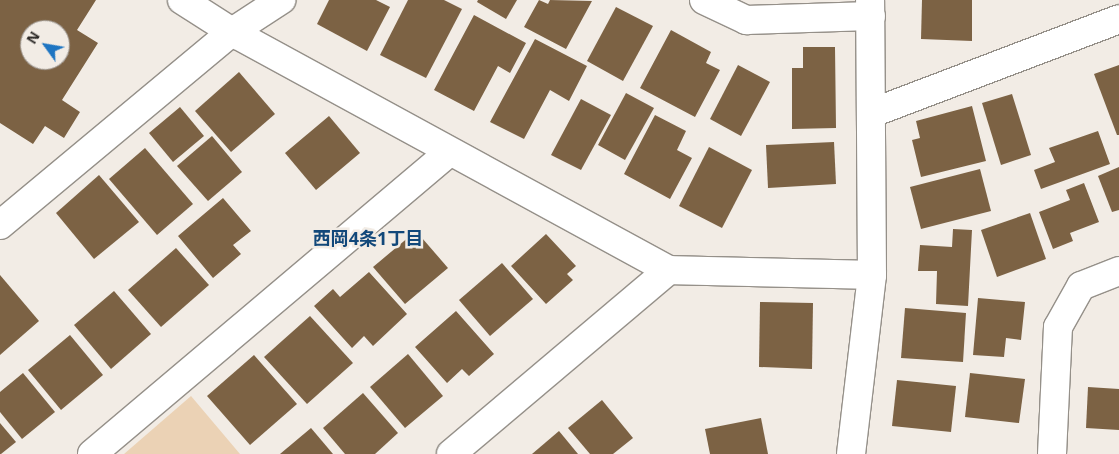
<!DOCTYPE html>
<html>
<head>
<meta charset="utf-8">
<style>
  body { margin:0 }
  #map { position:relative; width:1119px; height:454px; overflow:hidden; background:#f2ece5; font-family:"Noto Sans","Noto Sans JP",sans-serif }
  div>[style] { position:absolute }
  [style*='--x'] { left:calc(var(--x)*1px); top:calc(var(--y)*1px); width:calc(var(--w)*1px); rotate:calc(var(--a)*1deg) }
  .green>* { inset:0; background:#ebd2b5 }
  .building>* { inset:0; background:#7c6244 }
  .roads { filter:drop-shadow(1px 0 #959089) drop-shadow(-1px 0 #959089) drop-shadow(0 1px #959089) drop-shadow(0 -1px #959089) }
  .street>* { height:28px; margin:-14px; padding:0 14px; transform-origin:14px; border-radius:14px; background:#fff }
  span { translate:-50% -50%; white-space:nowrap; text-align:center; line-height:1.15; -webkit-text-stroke:5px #f2ece5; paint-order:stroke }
  .neighbourhood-label { font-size:18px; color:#12487a; font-weight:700 }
  .north { position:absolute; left:20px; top:20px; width:50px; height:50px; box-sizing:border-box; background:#f2ece5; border:1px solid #a29d98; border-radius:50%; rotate:302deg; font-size:14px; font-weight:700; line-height:20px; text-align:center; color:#2a2725 }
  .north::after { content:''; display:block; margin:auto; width:18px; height:22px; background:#1e75c2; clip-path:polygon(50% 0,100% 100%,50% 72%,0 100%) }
</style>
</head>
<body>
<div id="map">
  <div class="green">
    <i style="clip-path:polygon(191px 396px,240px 454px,124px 454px)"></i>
  </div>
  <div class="building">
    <i style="clip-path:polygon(evenodd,0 0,96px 0,77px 30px,98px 43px,62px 100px,80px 112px,64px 138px,45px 126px,33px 144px,0 123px,0 0,30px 30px,60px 30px,60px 60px,30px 60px,30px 30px)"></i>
    <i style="clip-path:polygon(329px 0,376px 0,390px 7px,367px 51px,317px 24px)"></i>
    <i style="clip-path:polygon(408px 0,444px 0,462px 9px,426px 78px,380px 55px)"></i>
    <i style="clip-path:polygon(478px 0,517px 0,506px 19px,477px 2px)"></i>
    <i style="clip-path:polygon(539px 0,548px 4px,550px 0,592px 1px,566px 49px,524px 27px)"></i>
    <i style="clip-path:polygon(922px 0,972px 0,972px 41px,921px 39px)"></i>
    <i style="clip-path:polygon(616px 7px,653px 26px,623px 81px,587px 61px)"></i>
    <i style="clip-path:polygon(474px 15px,526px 43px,510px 73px,498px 66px,474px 111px,434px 90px)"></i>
    <i style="clip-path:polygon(671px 30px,711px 52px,706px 63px,720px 70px,695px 117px,640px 88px)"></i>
    <i style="clip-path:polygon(535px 39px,587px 66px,569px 101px,550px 90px,524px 139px,490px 122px)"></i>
    <i style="clip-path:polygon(803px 47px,835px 47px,836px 128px,792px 129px,792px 68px,803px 68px)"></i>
    <i style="clip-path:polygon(738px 65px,770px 82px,741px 136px,710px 119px)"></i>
    <i style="clip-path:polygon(1119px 65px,1119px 135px,1117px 135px,1094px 74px)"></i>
    <i style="clip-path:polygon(239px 72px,275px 114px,231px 152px,195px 111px)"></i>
    <i style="clip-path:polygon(626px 93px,654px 108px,625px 160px,598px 145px)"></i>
    <i style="clip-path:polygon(1012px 94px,1031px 155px,1001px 165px,982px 103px)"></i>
    <i style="clip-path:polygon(581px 99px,611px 115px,581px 170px,551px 155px)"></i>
    <i style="clip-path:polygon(972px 106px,986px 161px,921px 177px,912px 140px,920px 138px,916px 121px)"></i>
    <i style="clip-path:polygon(180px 107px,204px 136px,173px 162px,149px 133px)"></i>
    <i style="clip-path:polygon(655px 115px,686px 131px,677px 150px,692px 158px,670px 199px,624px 174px)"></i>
    <i style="clip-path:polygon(329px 116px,360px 153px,316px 190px,285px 153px)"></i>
    <i style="clip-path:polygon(1098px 131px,1110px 164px,1041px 189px,1034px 170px,1055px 162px,1049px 148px)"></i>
    <i style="clip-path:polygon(212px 136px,242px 172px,208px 201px,177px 166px)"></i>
    <i style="clip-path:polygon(834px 142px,836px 184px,768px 188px,766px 145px)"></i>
    <i style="clip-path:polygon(709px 147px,752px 170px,722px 228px,679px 206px)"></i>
    <i style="clip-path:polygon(145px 148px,193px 204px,157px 235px,109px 179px)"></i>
    <i style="clip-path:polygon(1119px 167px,1119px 210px,1112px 212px,1098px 176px)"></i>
    <i style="clip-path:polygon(980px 169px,991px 211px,921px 229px,910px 187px)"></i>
    <i style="clip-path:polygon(99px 175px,139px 222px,94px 259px,56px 213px)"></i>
    <i style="clip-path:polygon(1084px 183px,1099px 222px,1070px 233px,1073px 241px,1053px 249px,1039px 212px,1070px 200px,1066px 190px)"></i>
    <i style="clip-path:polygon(223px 198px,251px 231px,233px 245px,241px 254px,213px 278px,178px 236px)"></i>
    <i style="clip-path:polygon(1030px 213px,1046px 259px,997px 277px,981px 230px)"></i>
    <i style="clip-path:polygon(953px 229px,972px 230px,968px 306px,936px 304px,937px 271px,918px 271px,920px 245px,952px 247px)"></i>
    <i style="clip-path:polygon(416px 231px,448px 268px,405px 304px,373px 267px)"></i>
    <i style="clip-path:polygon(546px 234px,576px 266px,567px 274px,573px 280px,546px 304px,511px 266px)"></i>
    <i style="clip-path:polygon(176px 248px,209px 285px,161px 327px,128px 290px)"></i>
    <i style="clip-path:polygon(502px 263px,533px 299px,490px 336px,459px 300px)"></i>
    <i style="clip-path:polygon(369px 272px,407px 314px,373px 346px,364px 336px,352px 348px,314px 306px,333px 289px,340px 297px)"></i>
    <i style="clip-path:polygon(0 275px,39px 321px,0 355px)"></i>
    <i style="clip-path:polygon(114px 291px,151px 334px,111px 369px,74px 325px)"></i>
    <i style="clip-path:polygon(978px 298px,1025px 302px,1021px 340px,1006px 338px,1004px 357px,973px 355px)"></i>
    <i style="clip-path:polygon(760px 302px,813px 303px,812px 369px,759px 367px)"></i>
    <i style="clip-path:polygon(905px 308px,966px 313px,963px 362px,901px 358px)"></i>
    <i style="clip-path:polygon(456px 311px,494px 354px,469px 376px,462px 369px,447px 383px,415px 347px)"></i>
    <i style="clip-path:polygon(310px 316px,353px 363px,307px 404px,264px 357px)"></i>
    <i style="clip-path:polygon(70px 335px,103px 375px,61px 410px,28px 370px)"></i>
    <i style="clip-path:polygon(408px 354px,443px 396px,405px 428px,370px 387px)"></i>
    <i style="clip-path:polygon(254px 355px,297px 404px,250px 445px,207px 396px)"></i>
    <i style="clip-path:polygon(23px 373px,55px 412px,22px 439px,0 412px,0 392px)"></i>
    <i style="clip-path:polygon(970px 373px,1025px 379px,1019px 423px,965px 417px)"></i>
    <i style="clip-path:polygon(897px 380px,956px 386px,951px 432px,892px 426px)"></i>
    <i style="clip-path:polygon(1088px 387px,1119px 389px,1119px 430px,1086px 428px)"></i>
    <i style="clip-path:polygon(363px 393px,398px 433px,375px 454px,345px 454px,323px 428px)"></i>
    <i style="clip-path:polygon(602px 400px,633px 438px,613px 454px,590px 454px,568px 428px)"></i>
    <i style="clip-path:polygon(761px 418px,768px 454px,710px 454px,705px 429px)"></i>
    <i style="clip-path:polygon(0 423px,16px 442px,1px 454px,0 454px)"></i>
    <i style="clip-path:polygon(311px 428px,333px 454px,280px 454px)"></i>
    <i style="clip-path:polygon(559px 431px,578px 454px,532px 454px)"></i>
  </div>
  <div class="roads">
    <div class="street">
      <i style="--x:182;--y:0;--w:59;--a:32.6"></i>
      <i style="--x:232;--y:32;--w:498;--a:28.6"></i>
      <i style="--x:669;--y:270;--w:203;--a:1.4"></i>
      <i style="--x:704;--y:0;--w:47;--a:25.5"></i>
      <i style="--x:746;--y:20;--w:125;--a:-1.8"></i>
      <i style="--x:872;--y:113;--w:264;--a:-20.8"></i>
      <i style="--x:0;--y:225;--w:302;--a:-39.8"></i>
      <i style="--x:232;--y:32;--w:59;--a:-33.1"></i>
      <i style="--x:92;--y:454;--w:468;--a:-40.2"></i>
      <i style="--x:451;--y:454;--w:285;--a:-40.2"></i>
      <i style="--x:851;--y:454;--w:180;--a:-83.3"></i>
      <i style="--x:872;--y:275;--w:275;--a:-90.4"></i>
      <i style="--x:1052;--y:454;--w:127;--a:-87.3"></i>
      <i style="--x:1058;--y:327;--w:47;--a:-60.7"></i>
      <i style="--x:1081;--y:286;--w:41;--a:-21.5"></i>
    </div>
  </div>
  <div class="neighbourhood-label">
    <span style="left:368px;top:238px">西岡4条1丁目</span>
  </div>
  <div class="north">N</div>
</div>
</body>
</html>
